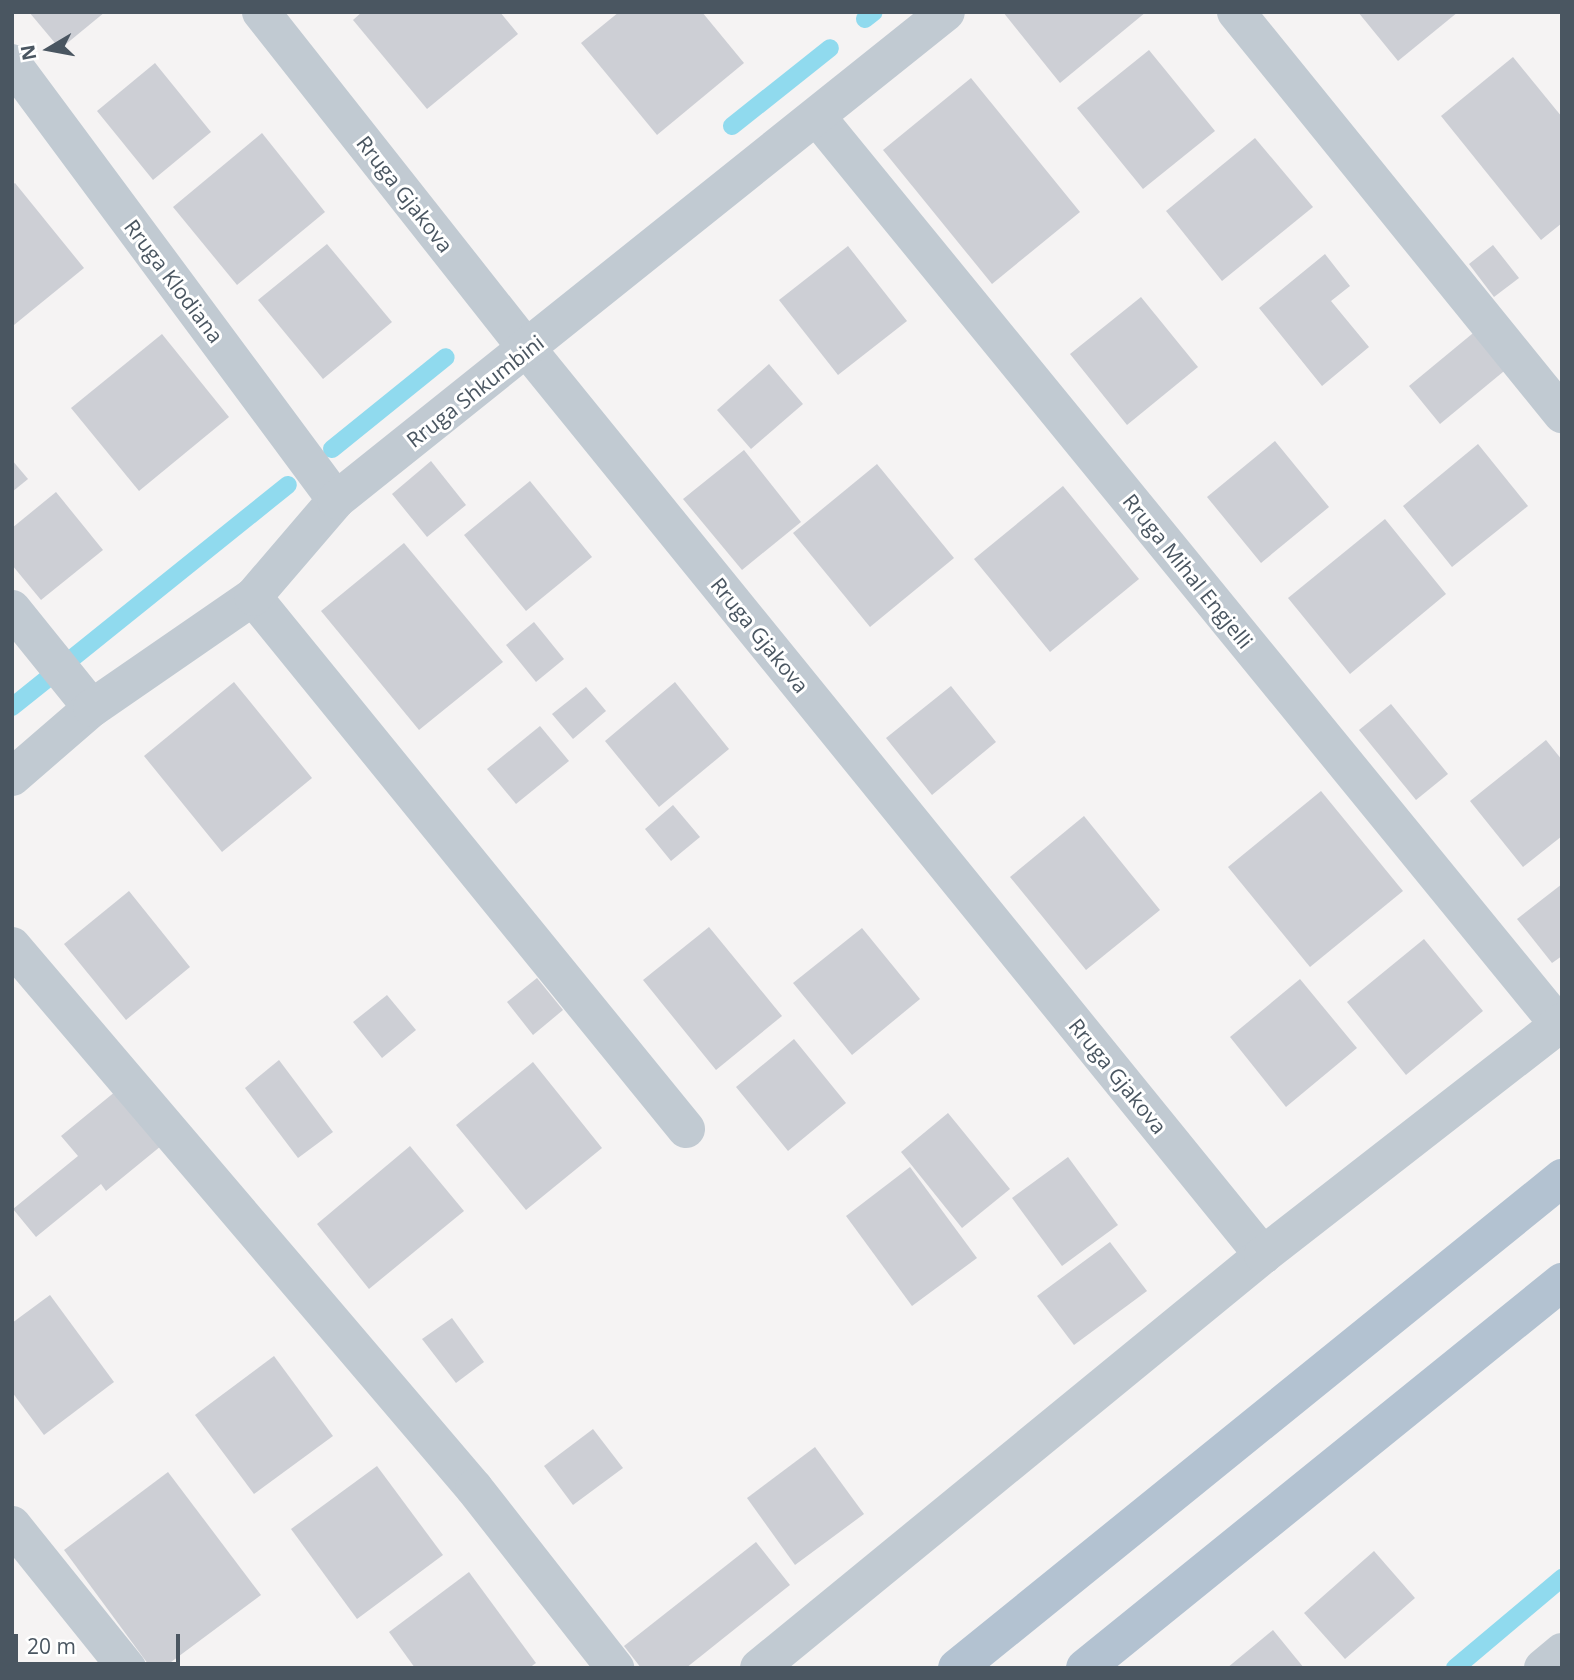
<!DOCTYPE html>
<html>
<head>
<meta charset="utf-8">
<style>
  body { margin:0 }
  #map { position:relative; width:1574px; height:1680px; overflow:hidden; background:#f5f3f3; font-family:"Open Sans",sans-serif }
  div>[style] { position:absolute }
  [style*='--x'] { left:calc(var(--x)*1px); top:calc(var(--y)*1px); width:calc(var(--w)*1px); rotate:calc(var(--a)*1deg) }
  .stream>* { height:18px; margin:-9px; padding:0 9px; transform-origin:9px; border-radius:9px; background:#90daee }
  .building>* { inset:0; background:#cdcfd5 }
  .street>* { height:38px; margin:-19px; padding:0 19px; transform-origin:19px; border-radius:19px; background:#c1cad2 }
  .primary>* { height:38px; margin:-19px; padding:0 19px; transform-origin:19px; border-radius:19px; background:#b3c2d1 }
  span { translate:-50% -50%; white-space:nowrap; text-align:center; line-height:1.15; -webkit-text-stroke:6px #fff; paint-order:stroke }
  .street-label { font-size:21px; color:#4a5661 }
  .frame { position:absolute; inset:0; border:14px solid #4a5661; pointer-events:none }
  .north { position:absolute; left:14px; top:14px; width:70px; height:70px; -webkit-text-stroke:5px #fff; paint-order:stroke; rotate:260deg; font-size:19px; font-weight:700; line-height:28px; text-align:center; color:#4a5661 }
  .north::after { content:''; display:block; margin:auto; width:24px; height:32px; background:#4a5661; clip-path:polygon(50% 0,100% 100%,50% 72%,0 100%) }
  .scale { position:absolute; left:14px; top:1634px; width:166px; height:32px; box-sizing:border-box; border:4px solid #4a5661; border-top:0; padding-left:9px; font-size:21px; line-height:24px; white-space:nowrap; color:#4a5661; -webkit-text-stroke:5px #fff; paint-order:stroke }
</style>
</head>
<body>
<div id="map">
  <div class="stream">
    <i style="--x:865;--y:19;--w:11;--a:-38"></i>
    <i style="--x:732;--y:126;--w:125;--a:-38.5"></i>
    <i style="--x:332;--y:449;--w:146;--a:-38.9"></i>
    <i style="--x:75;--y:656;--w:273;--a:-38.8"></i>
    <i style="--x:12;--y:707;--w:51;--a:-38.7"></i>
    <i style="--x:1455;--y:1668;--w:140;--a:-40.1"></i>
  </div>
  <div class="building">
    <i style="clip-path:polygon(29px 12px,105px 12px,60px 49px)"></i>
    <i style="clip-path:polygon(362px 12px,500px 12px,518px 34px,427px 109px,353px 20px)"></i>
    <i style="clip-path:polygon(619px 12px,702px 12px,744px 63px,657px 135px,581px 43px)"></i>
    <i style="clip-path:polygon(1003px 12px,1146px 12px,1060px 83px)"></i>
    <i style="clip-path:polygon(1358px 12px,1458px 12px,1398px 61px)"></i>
    <i style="clip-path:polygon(1149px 50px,1215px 131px,1143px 189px,1077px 108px)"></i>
    <i style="clip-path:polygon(1513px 57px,1562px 117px,1562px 223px,1541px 240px,1441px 116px)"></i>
    <i style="clip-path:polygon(155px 63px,211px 132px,153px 180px,97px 111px)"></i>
    <i style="clip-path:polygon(971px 78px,1080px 212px,992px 284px,883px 150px)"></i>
    <i style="clip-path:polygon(262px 133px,325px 212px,237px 285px,173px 207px)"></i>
    <i style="clip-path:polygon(1255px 138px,1313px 207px,1222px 281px,1166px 211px)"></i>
    <i style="clip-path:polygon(15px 183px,84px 268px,14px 325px,12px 185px)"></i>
    <i style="clip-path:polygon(327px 244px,392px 322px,323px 379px,258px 300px)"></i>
    <i style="clip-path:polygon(1493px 245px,1519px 278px,1494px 297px,1469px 264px)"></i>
    <i style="clip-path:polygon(848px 246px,907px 321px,838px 375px,779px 300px)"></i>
    <i style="clip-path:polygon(1325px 254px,1350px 286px,1331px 301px,1369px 347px,1322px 386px,1259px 308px)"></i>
    <i style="clip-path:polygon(1141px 297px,1198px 367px,1127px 425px,1070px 354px)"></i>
    <i style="clip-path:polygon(1478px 329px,1509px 367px,1440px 424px,1409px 386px)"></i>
    <i style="clip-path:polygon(162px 334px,229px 417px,139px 491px,71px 408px)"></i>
    <i style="clip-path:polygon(769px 364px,803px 404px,751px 449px,717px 410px)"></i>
    <i style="clip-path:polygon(1275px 441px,1329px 507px,1261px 563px,1207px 497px)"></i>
    <i style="clip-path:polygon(1478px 444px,1528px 506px,1452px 567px,1403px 506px)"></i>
    <i style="clip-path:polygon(744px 450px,801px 522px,742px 570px,683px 499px)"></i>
    <i style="clip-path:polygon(12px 460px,28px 479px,12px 492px)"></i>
    <i style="clip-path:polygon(431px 461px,466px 505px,427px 537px,392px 494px)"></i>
    <i style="clip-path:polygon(877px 464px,954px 558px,870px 627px,793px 533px)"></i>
    <i style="clip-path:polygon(530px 481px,592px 557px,526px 611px,464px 535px)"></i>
    <i style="clip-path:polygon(1063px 486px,1139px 579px,1050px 652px,974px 559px)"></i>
    <i style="clip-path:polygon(56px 492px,103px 550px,41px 600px,12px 565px,12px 528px)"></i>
    <i style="clip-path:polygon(1385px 519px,1446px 594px,1350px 674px,1288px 598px)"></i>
    <i style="clip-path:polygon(404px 543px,503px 662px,419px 730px,321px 611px)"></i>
    <i style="clip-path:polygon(534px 622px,564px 659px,536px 682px,506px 645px)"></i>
    <i style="clip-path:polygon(234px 682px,312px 778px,222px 852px,144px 756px)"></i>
    <i style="clip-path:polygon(675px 682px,729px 749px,659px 807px,605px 741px)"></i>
    <i style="clip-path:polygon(951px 686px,996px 742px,932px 795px,886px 738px)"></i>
    <i style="clip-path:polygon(586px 687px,606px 711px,573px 739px,552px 714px)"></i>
    <i style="clip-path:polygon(1391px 704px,1448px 774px,1416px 800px,1359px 730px)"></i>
    <i style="clip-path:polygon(540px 726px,569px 761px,516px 804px,487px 769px)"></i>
    <i style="clip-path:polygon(1546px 740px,1562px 760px,1562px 836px,1523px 867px,1470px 801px)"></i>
    <i style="clip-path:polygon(1321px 791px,1403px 891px,1310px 967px,1228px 867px)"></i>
    <i style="clip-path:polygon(673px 805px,700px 837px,671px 861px,645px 829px)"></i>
    <i style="clip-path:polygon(1084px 816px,1160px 910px,1086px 970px,1010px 877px)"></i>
    <i style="clip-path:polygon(1562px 884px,1562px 956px,1552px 963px,1517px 919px)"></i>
    <i style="clip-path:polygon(129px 891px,190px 967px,126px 1020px,64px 944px)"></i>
    <i style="clip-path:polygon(709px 927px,782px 1016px,716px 1070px,643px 980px)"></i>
    <i style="clip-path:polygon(862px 928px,920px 999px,852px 1055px,793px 983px)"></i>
    <i style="clip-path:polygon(1424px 939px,1483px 1011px,1406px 1075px,1347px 1002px)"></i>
    <i style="clip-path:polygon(537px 978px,563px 1010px,533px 1035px,507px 1002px)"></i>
    <i style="clip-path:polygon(1300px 979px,1357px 1048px,1286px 1107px,1230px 1037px)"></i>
    <i style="clip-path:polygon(387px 995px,416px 1030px,382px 1058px,353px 1022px)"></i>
    <i style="clip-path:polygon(794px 1039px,846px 1103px,788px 1151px,736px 1087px)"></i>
    <i style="clip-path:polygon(279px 1060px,333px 1132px,298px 1158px,245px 1088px)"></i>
    <i style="clip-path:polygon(533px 1062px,602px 1148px,526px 1210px,456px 1125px)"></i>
    <i style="clip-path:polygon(116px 1091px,161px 1146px,106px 1191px,101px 1184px,36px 1237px,13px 1209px,78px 1156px,61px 1136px)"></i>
    <i style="clip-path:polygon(948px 1113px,1010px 1189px,962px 1228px,901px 1152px)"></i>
    <i style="clip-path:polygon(410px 1146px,464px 1211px,369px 1289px,317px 1224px)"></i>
    <i style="clip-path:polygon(1068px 1157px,1118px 1225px,1062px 1266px,1012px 1198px)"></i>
    <i style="clip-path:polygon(910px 1167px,977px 1258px,912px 1306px,846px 1216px)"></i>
    <i style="clip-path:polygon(1110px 1242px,1147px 1291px,1074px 1345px,1037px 1296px)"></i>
    <i style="clip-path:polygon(50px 1295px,114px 1382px,44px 1435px,12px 1392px,12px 1323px)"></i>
    <i style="clip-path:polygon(452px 1318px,484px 1362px,456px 1383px,422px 1339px)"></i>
    <i style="clip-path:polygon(274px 1356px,333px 1436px,254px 1494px,195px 1415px)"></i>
    <i style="clip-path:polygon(593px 1429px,623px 1468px,573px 1505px,544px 1466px)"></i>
    <i style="clip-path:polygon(815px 1447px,864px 1514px,795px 1565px,747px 1498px)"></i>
    <i style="clip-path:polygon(377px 1466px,443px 1555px,357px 1619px,291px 1529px)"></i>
    <i style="clip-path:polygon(168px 1472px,261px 1595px,163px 1668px,151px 1668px,64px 1550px)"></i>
    <i style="clip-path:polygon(756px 1542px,790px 1585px,686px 1668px,641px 1668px,624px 1646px)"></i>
    <i style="clip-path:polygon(1374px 1551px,1415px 1598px,1345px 1659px,1304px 1613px)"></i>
    <i style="clip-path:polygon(469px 1572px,536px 1663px,529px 1668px,415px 1668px,389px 1632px)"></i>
    <i style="clip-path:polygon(1273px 1630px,1304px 1668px,1227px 1668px)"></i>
  </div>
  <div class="street">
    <i style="--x:261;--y:12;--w:431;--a:51.7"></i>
    <i style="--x:528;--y:350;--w:1166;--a:50.92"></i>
    <i style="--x:1236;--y:12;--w:518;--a:50.96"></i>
    <i style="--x:12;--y:63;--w:544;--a:53.45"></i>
    <i style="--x:817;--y:117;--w:1173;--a:50.74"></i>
    <i style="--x:253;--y:597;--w:686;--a:50.86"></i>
    <i style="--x:12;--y:609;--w:127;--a:51.1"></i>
    <i style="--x:12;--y:777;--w:106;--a:-40.8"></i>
    <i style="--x:92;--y:708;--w:196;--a:-34.6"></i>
    <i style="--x:253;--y:597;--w:128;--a:-49.4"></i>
    <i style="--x:336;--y:500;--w:781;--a:-38.66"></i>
    <i style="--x:12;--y:946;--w:712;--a:49.56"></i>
    <i style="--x:474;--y:1488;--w:229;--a:51.9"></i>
    <i style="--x:12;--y:1525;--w:184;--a:51.2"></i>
    <i style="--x:759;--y:1668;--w:652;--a:-39.33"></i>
    <i style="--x:1263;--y:1255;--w:379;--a:-37.9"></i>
    <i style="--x:1543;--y:1668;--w:25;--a:-40"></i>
  </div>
  <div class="primary">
    <i style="--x:957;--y:1668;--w:779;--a:-39"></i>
    <i style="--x:1085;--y:1668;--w:614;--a:-38.98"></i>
  </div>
  <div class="street-label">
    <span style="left:405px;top:194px;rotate:52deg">Rruga Gjakova</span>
    <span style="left:174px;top:281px;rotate:53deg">Rruga Klodiana</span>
    <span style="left:475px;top:391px;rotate:-38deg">Rruga Shkumbini</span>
    <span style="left:1188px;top:571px;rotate:51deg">Rruga Mihal Engjelli</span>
    <span style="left:760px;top:635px;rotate:51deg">Rruga Gjakova</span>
    <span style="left:1118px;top:1076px;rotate:51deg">Rruga Gjakova</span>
  </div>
  <div class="frame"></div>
  <div class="north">N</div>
  <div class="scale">20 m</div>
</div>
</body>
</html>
